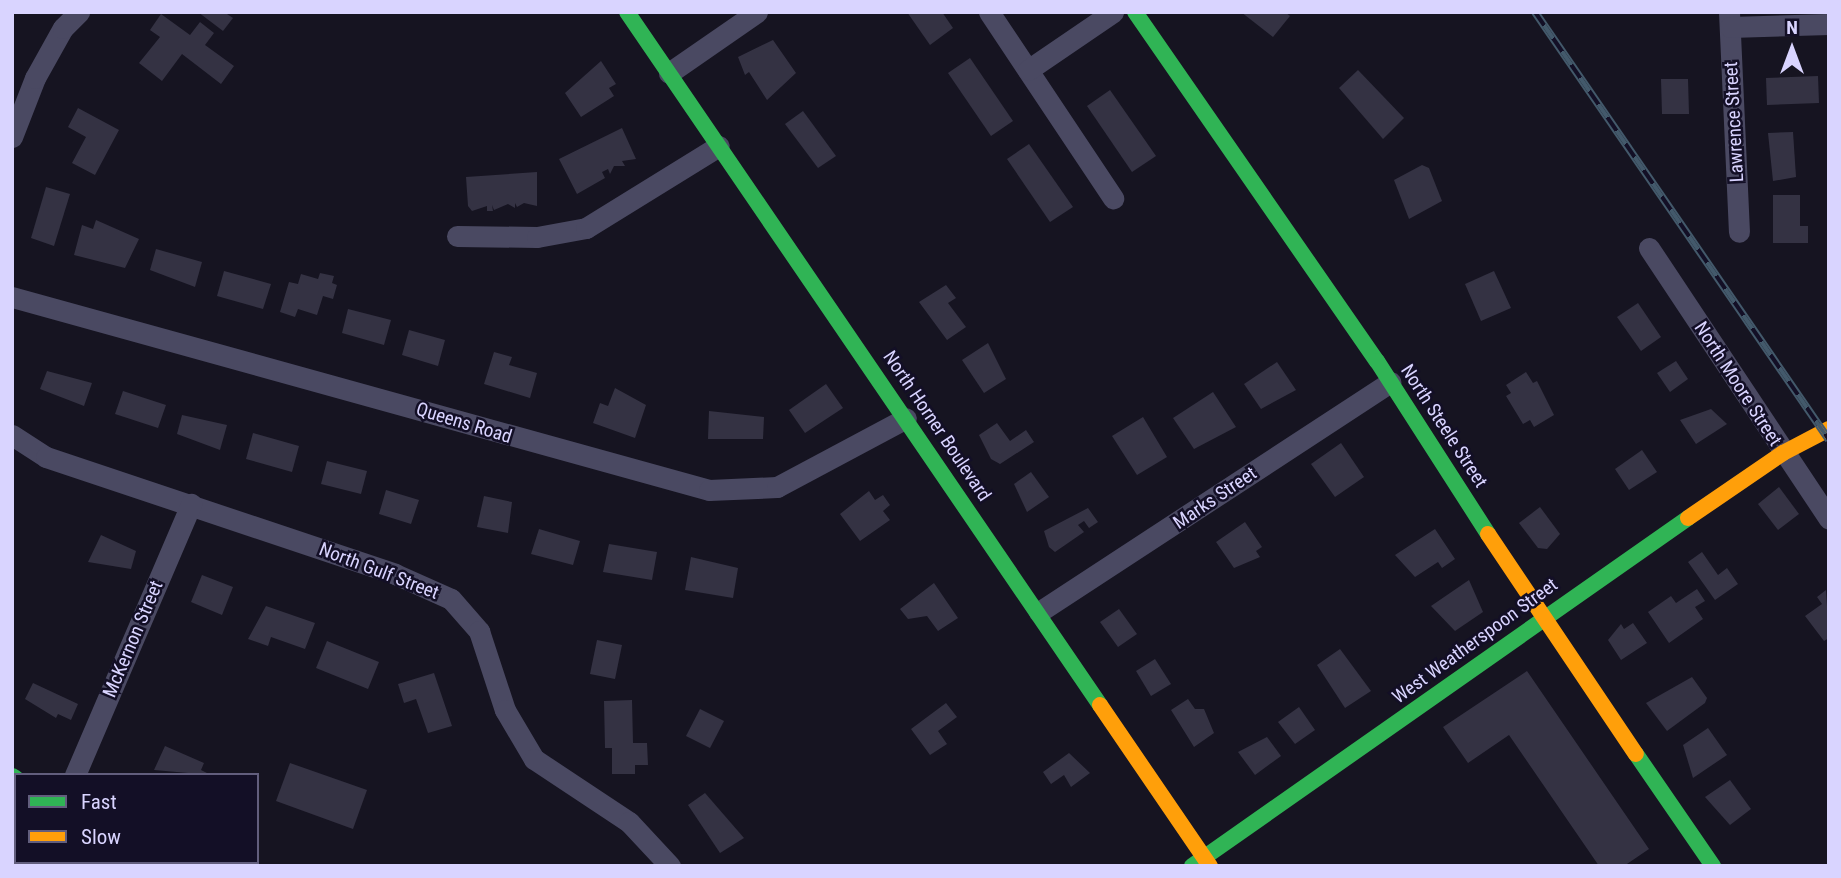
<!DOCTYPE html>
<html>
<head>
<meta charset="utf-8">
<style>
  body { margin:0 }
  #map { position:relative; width:1841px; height:878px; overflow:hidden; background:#161421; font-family:"Roboto Condensed",sans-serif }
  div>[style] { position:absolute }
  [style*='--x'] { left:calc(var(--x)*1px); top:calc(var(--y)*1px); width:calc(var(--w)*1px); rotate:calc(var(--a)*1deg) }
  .building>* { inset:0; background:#343243 }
  .street>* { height:21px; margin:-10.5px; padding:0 10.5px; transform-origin:10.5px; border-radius:10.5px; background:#4a4962 }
  .fast>* { height:16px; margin:-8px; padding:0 8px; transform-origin:8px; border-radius:8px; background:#30b455 }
  .slow>* { height:16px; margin:-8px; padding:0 8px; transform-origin:8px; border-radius:8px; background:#ff9f0a }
  .rail>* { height:8px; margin-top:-4px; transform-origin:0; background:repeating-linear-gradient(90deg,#130f26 0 16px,#43596b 0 32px); box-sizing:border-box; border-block:2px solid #43596b }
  span { translate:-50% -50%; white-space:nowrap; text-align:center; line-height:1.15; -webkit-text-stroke:5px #130f26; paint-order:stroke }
  .street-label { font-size:19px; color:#d9d4ff }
  .frame { position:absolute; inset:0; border:14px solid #d9d4ff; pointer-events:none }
  .legend { position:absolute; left:14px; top:773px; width:245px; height:91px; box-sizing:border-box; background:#130f26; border:2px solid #625e7d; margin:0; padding:9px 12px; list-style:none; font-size:21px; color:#d9d4ff }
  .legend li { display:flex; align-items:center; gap:14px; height:35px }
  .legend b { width:35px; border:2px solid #625e7d }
  .north { position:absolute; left:1757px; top:14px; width:70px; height:70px; -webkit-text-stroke:5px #130f26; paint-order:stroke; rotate:0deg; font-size:19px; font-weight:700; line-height:28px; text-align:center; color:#d9d4ff }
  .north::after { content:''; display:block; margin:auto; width:24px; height:32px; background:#d9d4ff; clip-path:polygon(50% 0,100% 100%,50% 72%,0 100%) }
</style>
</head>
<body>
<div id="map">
  <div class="building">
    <i style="clip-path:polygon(198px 12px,224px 12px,233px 18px,223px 31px)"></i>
    <i style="clip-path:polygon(907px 12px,942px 12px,953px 28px,930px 45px)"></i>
    <i style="clip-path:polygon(1241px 12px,1285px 12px,1290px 16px,1273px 37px)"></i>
    <i style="clip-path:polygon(161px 14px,190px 35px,200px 22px,214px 33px,205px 45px,234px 66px,221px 84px,182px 54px,162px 81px,139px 63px,160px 37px,150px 30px)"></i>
    <i style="clip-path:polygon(773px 40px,796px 73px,767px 100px,749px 72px,745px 75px,738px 57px)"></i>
    <i style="clip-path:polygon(970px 58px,1013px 121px,991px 136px,948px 73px)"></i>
    <i style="clip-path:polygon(601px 61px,616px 84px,609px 88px,614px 96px,581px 117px,565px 93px)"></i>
    <i style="clip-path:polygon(1358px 70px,1404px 118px,1383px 139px,1339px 88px)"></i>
    <i style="clip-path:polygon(1818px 76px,1819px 103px,1767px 105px,1766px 78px)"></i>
    <i style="clip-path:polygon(1661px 79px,1688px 79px,1689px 114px,1662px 114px)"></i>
    <i style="clip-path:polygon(1110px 90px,1156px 156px,1132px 172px,1087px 106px)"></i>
    <i style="clip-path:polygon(78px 108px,119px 130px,95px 175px,72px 163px,86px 137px,68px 127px)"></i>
    <i style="clip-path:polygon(803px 111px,836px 156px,818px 168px,785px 124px)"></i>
    <i style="clip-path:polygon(622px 128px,636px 159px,622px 161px,625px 166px,614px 166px,610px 174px,608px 169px,602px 172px,605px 178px,577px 194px,559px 159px)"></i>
    <i style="clip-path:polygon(1793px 132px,1796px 177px,1773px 181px,1768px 133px)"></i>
    <i style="clip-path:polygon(1029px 144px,1073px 207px,1050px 222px,1007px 159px)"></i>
    <i style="clip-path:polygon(1422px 165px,1429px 168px,1442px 201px,1409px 219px,1394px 180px)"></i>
    <i style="clip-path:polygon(537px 172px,537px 206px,524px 203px,517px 207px,515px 203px,515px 208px,508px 204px,494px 210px,492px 205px,493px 211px,487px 211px,487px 206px,472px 211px,468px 206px,466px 177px)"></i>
    <i style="clip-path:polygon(46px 187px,70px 194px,54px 246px,31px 238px)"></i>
    <i style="clip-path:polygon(1773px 195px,1800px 195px,1800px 226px,1808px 226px,1808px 243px,1773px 243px)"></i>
    <i style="clip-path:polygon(96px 220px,139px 239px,125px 268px,74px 255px,82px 225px,93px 229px)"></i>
    <i style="clip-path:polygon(156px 249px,202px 262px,195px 287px,150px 270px)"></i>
    <i style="clip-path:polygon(224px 271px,271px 284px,263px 309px,217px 296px)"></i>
    <i style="clip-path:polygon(1494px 271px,1511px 308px,1481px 321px,1465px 284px)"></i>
    <i style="clip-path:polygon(320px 273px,334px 276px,332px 283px,337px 285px,333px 299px,323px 296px,317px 315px,298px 309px,295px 317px,280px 312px,289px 282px,298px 284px,301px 274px,318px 279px)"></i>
    <i style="clip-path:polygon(946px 285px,956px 298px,948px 303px,966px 327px,947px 340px,919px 302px)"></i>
    <i style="clip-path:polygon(1638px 303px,1661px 337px,1641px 351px,1617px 317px)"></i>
    <i style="clip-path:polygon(348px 309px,391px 320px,384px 345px,342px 333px)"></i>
    <i style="clip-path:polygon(409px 330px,445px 340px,438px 366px,402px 355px)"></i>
    <i style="clip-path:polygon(988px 343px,1006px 379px,984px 393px,962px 360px)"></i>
    <i style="clip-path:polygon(494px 352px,512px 357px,509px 365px,537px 373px,530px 398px,484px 384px)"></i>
    <i style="clip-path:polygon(1676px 361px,1688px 379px,1670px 392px,1657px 373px)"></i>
    <i style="clip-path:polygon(1277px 362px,1296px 390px,1261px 409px,1244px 384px)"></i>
    <i style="clip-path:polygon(47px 371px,92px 383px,84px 406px,40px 389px)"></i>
    <i style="clip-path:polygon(1526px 372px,1533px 383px,1537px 381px,1554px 415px,1534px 427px,1530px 420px,1523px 424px,1506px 396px,1511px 393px,1506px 385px)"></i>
    <i style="clip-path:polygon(826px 384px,843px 408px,805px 433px,789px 410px)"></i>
    <i style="clip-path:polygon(615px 388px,646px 405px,635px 438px,593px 423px,600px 403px,608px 406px)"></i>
    <i style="clip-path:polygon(123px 391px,166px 405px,158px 428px,115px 414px)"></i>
    <i style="clip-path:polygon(1213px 392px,1236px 427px,1194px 449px,1173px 418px)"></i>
    <i style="clip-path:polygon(1711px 409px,1727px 424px,1696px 444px,1680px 420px)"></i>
    <i style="clip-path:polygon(709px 411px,764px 417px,763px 439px,708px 439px)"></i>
    <i style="clip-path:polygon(182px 415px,227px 425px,220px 450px,177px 434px)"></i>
    <i style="clip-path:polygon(1143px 417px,1167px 457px,1137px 475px,1112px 436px)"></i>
    <i style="clip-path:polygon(997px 423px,1010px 441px,1026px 430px,1034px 442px,1000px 464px,991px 459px,979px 435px)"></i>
    <i style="clip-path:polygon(253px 433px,299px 446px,292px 472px,246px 459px)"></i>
    <i style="clip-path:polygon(1341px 443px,1364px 477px,1335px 497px,1311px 464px)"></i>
    <i style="clip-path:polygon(1642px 450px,1657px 472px,1629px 490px,1615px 469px)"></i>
    <i style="clip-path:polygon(327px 461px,367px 471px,361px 494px,321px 484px)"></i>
    <i style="clip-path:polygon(1031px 472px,1049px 497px,1027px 512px,1014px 484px)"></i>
    <i style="clip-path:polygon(1779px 487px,1799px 514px,1778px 530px,1758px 504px)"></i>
    <i style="clip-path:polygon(386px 490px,419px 500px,411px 524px,379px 514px)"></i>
    <i style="clip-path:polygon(869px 491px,875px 500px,883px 495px,890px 505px,883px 511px,890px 520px,860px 541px,840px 514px)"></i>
    <i style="clip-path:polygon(484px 496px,512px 502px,508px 533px,477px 527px)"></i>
    <i style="clip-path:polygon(1540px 507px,1560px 534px,1547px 549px,1538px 548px,1519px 523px)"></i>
    <i style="clip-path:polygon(1088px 508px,1098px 522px,1089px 528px,1084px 521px,1078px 525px,1084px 532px,1055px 552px,1049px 547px,1044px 531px)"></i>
    <i style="clip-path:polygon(1245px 522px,1262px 547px,1256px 551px,1260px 557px,1234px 568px,1216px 542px)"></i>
    <i style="clip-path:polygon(539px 529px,580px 541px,573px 565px,531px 554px)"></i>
    <i style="clip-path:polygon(1435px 529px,1455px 559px,1442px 568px,1438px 562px,1415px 577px,1395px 555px)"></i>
    <i style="clip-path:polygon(101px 535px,136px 551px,131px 569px,88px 562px)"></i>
    <i style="clip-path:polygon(609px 544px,657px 552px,652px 580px,603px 572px)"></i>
    <i style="clip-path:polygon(1702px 552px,1718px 575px,1727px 568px,1738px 584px,1715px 600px,1688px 562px)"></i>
    <i style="clip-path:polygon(691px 557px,738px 568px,733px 598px,685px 590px)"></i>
    <i style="clip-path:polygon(202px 575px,233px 587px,222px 615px,191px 602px)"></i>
    <i style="clip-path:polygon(1469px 580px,1483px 612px,1455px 631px,1431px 606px)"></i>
    <i style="clip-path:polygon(934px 583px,958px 618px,938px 631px,927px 616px,908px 619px,900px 609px)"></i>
    <i style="clip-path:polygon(1697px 589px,1705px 601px,1695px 607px,1703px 619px,1669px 643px,1648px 612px,1671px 596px,1676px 603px)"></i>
    <i style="clip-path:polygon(1826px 590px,1829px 638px,1824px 641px,1805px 616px,1822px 604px,1817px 597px)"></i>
    <i style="clip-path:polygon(266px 606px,315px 623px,305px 649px,271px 637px,268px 646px,248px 639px)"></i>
    <i style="clip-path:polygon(1119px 609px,1137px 634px,1118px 647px,1100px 622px)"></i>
    <i style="clip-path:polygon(1633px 623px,1647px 643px,1621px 660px,1608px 640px,1621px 624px,1624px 629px)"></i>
    <i style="clip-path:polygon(597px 640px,622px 645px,615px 679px,590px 674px)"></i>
    <i style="clip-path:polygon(327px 641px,379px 662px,368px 689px,316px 668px)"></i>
    <i style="clip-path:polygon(1340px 649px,1371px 691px,1345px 708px,1317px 665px)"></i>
    <i style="clip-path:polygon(1155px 659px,1171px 684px,1151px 696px,1136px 671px)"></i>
    <i style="clip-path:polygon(1527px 671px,1649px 849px,1624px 866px,1599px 866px,1509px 735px,1468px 763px,1443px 727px)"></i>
    <i style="clip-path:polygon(434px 673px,452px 726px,428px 733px,416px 699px,404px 703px,398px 684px)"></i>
    <i style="clip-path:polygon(1692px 677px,1707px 698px,1705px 703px,1667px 731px,1646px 703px)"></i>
    <i style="clip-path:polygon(33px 683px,78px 704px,71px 720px,58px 714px,56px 718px,25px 699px)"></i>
    <i style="clip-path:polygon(1188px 699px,1195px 709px,1204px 709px,1214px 733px,1194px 747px,1171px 710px)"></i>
    <i style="clip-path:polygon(632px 700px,633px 743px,647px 743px,648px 765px,635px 765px,635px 774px,612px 774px,612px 748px,605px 748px,604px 701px)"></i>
    <i style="clip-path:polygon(946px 703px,957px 717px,938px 731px,947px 744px,930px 755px,911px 729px)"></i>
    <i style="clip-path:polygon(1299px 707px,1315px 730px,1295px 744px,1278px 722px)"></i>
    <i style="clip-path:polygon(700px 709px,724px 721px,710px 748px,686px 736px)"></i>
    <i style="clip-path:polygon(1708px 728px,1727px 755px,1693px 778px,1683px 745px)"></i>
    <i style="clip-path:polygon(1267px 737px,1281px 756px,1255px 775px,1238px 752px)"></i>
    <i style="clip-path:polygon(165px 746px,204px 763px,201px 770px,211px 775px,154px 770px)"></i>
    <i style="clip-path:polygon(1069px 753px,1090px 773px,1071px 787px,1064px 775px,1051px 784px,1043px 772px)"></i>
    <i style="clip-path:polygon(290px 763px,367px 790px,353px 829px,276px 801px)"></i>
    <i style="clip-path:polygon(1730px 780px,1751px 809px,1730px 825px,1705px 797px)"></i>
    <i style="clip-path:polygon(705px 793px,744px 838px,720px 853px,688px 805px)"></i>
  </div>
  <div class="street">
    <i style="--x:989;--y:12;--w:224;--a:56.3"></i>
    <i style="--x:1729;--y:12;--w:220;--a:87.4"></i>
    <i style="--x:1730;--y:27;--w:99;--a:-1.7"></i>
    <i style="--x:1028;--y:70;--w:103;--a:-34.3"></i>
    <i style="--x:669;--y:73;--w:107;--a:-34.7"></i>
    <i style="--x:12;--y:137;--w:63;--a:-68.7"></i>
    <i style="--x:35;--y:78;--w:57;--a:-60.8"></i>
    <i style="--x:63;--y:28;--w:23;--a:-45"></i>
    <i style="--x:457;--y:236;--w:80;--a:0.7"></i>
    <i style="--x:537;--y:237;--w:50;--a:-10.4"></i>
    <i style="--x:586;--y:228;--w:156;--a:-31.7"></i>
    <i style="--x:1649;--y:248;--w:325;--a:56.4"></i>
    <i style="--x:12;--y:297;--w:723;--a:15.48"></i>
    <i style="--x:709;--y:490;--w:68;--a:-2.5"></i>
    <i style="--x:777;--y:487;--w:146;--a:-28.1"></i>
    <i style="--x:12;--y:435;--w:40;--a:32.9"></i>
    <i style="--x:46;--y:457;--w:368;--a:18.5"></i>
    <i style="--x:395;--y:574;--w:61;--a:24.1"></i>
    <i style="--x:451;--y:599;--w:43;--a:48.8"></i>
    <i style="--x:479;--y:631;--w:83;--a:71.8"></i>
    <i style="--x:505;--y:710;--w:57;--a:59.4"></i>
    <i style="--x:534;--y:759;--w:114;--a:33.6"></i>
    <i style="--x:629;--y:822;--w:60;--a:47"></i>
    <i style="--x:1039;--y:612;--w:420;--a:-33.2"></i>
    <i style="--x:75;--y:775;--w:295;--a:-66.8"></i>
    <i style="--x:36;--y:866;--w:4;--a:-63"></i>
  </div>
  <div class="fast">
    <i style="--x:627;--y:12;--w:839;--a:55.68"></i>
    <i style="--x:1135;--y:12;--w:425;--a:55.3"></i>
    <i style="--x:1377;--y:361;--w:206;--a:57.3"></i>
    <i style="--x:1636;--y:754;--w:136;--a:55.5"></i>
    <i style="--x:12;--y:776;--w:4;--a:27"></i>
    <i style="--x:1192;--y:866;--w:606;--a:-35.05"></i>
  </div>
  <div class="slow">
    <i style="--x:1688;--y:518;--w:115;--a:-34.4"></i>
    <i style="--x:1783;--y:453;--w:52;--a:-27.6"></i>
    <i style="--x:1488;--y:534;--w:265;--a:56.1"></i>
    <i style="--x:1100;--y:705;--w:195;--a:55.7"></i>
    <i style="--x:209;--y:862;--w:9;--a:27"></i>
  </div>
  <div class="rail">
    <i style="--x:1535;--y:12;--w:519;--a:55.51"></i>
  </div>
  <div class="street-label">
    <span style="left:1734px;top:122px;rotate:-93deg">Lawrence Street</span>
    <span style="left:1738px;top:384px;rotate:57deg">North Moore Street</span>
    <span style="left:464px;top:423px;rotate:17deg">Queens Road</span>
    <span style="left:937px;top:426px;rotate:56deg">North Horner Boulevard</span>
    <span style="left:1444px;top:426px;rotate:57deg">North Steele Street</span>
    <span style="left:1215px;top:498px;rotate:-34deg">Marks Street</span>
    <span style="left:379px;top:571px;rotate:21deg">North Gulf Street</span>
    <span style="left:133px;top:639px;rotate:-67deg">McKernon Street</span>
    <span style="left:1475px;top:641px;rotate:-36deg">West Weatherspoon Street</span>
  </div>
  <div class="frame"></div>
  <ul class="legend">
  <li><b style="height:9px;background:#30b455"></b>Fast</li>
  <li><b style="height:9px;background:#ff9f0a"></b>Slow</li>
  </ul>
  <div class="north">N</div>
</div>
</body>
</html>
